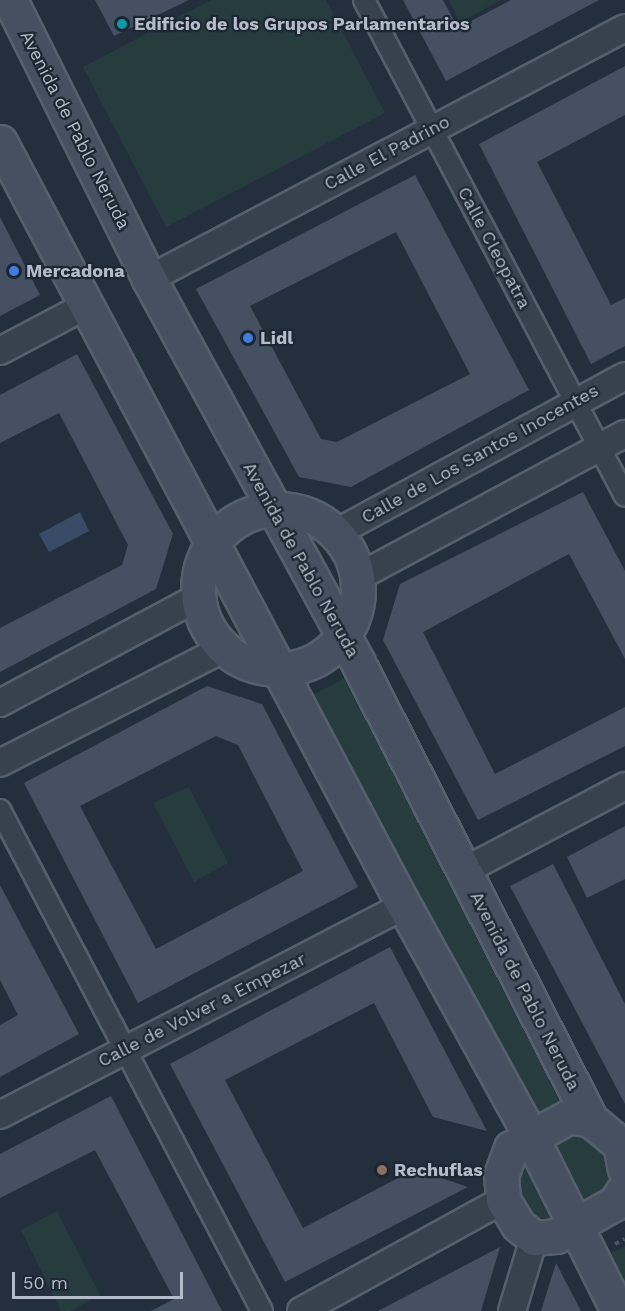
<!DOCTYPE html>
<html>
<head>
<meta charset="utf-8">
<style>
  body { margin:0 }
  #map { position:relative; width:625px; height:1311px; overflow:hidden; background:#242f3e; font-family:"Work Sans",sans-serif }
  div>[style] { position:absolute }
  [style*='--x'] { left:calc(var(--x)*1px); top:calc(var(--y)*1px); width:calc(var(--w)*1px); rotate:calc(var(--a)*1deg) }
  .green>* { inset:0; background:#263c3f }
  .water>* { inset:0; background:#394c67 }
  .building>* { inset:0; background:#455162 }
  .path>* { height:4px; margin-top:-2px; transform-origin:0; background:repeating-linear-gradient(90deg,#44595c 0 4.5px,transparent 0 9px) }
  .roads { filter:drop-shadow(2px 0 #565f6c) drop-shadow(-2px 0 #565f6c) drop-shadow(0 2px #565f6c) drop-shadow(0 -2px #565f6c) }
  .pedestrian>* { height:20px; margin:-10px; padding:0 10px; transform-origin:10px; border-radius:10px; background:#38414e }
  .minor>* { height:26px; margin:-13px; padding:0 13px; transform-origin:13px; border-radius:13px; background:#38414e }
  .secondary>* { height:33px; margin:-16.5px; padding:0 16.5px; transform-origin:16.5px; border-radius:16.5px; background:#465061 }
  .secondary>.ring { margin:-16.5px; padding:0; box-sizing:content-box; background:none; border:33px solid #465061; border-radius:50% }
  .dots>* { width:16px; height:16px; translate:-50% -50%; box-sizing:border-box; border:3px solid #1d2633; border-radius:50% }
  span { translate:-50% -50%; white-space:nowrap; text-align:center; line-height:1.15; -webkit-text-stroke:4.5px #1d2633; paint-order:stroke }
  .poi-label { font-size:18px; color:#b4bcc9; font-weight:700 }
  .left { translate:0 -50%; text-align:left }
  .street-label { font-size:18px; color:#b4bcc9 }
  .scale { position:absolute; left:12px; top:1272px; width:171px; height:27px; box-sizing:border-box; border:3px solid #b4bcc9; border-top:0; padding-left:8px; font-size:18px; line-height:21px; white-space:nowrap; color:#b4bcc9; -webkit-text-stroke:4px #1d2633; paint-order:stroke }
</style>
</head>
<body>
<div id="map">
  <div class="green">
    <i style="clip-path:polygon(211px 0,326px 0,385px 113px,166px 227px,83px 67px)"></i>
    <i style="clip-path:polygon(449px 0,500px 0,460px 23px)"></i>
    <i style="clip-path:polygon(348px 677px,569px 1099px,535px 1119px,312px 695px)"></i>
    <i style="clip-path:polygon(189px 787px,228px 863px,194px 882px,153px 803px)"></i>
    <i style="clip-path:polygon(562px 1129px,592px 1136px,610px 1169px,607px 1194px,579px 1199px,551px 1148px,554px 1137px)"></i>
    <i style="clip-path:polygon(521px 1157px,551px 1219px,538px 1217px,517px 1199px,512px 1173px)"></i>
    <i style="clip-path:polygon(57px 1211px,100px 1295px,70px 1311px,61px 1311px,21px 1230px)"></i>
    <i style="clip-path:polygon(625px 1246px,625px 1291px,606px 1256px)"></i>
  </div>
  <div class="water">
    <i style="clip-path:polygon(80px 512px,89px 531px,49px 552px,39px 534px)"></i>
  </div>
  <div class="building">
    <i style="clip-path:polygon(95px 0,189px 0,114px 36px)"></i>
    <i style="clip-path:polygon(403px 0,443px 0,458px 28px,511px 0,599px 0,446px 81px)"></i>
    <i style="clip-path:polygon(625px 66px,625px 115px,537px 162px,611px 305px,625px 298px,625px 346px,591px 364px,479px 144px)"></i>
    <i style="clip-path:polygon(evenodd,415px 175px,529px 390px,351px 487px,299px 477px,196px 289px,415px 175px,396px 232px,470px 374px,337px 442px,321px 439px,250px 306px,396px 232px)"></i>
    <i style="clip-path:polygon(0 217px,40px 295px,0 316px)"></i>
    <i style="clip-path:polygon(77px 354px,173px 534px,156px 589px,0 672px,0 628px,122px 565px,128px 545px,59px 413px,0 443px,0 395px)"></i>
    <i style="clip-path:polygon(583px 492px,625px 571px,625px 659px,569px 554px,423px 632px,495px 774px,625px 707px,625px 746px,478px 820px,383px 640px,400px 584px)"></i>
    <i style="clip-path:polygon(evenodd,207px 686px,262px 704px,358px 887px,138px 1003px,24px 783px,207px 686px,216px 736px,238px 745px,303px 871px,156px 949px,80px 806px,216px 736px)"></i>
    <i style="clip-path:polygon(625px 826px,625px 879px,587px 898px,567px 857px)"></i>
    <i style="clip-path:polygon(553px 864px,625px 1004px,625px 1104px,510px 886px)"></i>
    <i style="clip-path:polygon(0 885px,79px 1034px,0 1077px,0 1025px,18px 1015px,0 980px)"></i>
    <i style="clip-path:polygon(390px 947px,487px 1131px,433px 1117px,374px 1003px,225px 1080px,303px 1228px,415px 1169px,468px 1187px,285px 1282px,170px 1064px)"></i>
    <i style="clip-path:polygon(111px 1096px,222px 1311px,151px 1311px,174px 1299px,95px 1150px,0 1198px,0 1154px)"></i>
    <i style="clip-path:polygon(500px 1247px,481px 1311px,378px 1311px)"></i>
    <i style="clip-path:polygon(556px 1263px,581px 1311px,541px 1311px)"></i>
  </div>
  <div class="path">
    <i style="--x:615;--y:1244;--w:11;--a:-27"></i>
  </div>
  <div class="roads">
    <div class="pedestrian">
      <i style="--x:364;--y:0;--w:560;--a:62.25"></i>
      <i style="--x:0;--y:810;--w:565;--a:62.39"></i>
    </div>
    <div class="minor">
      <i style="--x:149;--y:279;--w:538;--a:-27.8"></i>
      <i style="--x:0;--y:351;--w:98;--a:-27.9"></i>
      <i style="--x:336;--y:533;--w:329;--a:-28.5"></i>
      <i style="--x:358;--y:577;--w:303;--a:-28.2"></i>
      <i style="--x:0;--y:703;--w:223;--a:-28.1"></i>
      <i style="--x:0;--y:763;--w:250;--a:-27.1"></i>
      <i style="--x:464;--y:871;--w:182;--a:-27.8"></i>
      <i style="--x:0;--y:1115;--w:455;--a:-27.4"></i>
      <i style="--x:301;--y:1311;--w:230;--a:-28.8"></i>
      <i style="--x:512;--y:1311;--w:76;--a:-73.2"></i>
    </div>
    <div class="secondary">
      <i style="--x:10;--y:0;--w:312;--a:63.5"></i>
      <i style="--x:149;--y:279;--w:437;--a:61.4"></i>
      <i style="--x:358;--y:663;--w:513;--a:62.99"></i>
      <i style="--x:591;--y:1120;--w:38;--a:40"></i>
      <i style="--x:620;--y:1144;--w:25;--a:79"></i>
      <i style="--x:0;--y:142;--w:847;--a:62.13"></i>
      <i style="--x:396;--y:891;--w:281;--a:61.2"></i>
      <i style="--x:531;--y:1137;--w:195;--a:63.4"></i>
      <i class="ring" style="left:198px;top:509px;width:127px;height:127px"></i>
      <i style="--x:591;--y:1120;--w:21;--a:-169"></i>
      <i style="--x:570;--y:1116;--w:67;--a:151.5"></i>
      <i style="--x:511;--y:1148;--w:29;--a:110"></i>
      <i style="--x:501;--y:1175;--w:25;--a:85"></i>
      <i style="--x:503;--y:1200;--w:29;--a:59"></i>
      <i style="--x:518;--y:1225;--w:21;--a:39"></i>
      <i style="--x:534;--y:1238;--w:22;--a:-5"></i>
      <i style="--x:556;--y:1236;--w:68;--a:-29.2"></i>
      <i style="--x:615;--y:1203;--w:18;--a:-56"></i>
    </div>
  </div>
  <div class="dots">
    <i style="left:122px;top:24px;background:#0f9aa8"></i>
    <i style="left:14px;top:271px;background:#3f7fe0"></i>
    <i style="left:248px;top:338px;background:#3f7fe0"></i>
    <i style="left:382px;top:1170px;background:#8d6e63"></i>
  </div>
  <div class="poi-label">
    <span class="left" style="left:134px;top:24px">Edificio de los Grupos Parlamentarios</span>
    <span class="left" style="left:26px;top:271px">Mercadona</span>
    <span class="left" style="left:260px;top:338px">Lidl</span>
    <span class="left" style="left:394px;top:1170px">Rechuflas</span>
  </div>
  <div class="street-label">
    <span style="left:75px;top:130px;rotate:63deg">Avenida de Pablo Neruda</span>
    <span style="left:387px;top:153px;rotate:-28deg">Calle El Padrino</span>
    <span style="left:494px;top:248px;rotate:62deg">Calle Cleopatra</span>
    <span style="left:480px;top:454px;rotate:-29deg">Calle de Los Santos Inocentes</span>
    <span style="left:301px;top:560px;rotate:61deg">Avenida de Pablo Neruda</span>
    <span style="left:525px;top:991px;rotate:63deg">Avenida de Pablo Neruda</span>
    <span style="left:202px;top:1010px;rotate:-27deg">Calle de Volver a Empezar</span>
  </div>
  <div class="scale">50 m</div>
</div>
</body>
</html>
